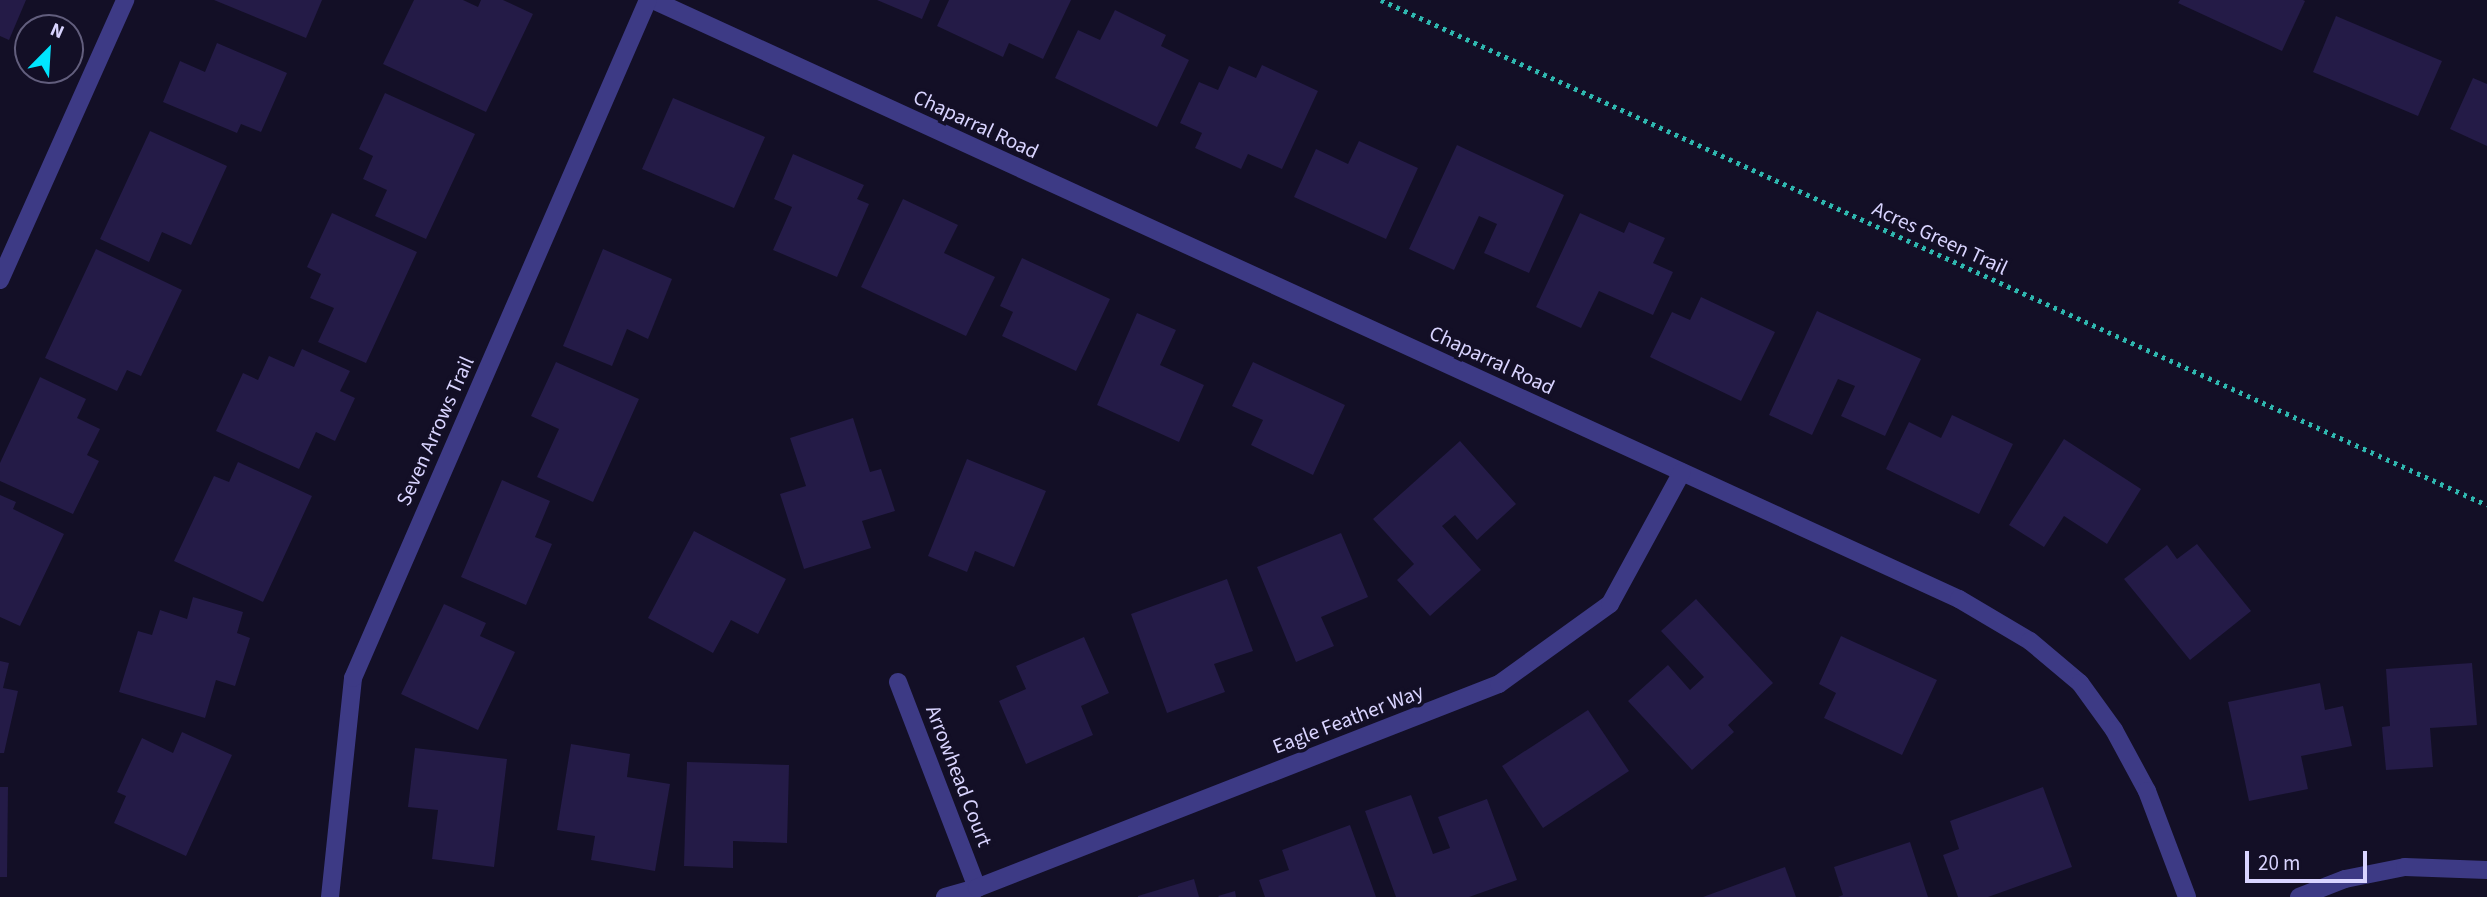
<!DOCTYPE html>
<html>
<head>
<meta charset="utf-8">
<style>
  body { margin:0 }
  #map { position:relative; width:2487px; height:897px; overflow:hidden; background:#130f26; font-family:"Source Sans 3",sans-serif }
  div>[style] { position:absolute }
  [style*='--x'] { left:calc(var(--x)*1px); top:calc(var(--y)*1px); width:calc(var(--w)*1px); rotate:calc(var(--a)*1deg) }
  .building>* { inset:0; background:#241b47 }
  .path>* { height:4.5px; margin-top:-2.25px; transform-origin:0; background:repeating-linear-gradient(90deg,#2fb8b0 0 3.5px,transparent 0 8.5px) }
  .minor>* { height:18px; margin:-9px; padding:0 9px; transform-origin:9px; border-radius:9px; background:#3d3a85 }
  span { translate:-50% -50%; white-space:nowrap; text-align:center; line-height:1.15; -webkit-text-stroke:7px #130f26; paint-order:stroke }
  .street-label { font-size:21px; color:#d9d4ff }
  .north { position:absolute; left:14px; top:14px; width:70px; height:70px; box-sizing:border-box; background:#130f26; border:2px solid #625e7d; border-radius:50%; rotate:24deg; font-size:19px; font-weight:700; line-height:28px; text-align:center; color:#d9d4ff }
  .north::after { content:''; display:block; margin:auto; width:24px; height:32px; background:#00e5ff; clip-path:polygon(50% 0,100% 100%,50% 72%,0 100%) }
  .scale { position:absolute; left:2245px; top:851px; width:122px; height:32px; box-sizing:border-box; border:4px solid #d9d4ff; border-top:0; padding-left:9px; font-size:21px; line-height:24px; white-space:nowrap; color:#d9d4ff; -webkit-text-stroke:5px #130f26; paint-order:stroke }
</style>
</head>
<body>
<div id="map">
  <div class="building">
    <i style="clip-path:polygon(0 0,26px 0,9px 40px,0 36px)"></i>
    <i style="clip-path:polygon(214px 0,322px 0,306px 38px)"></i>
    <i style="clip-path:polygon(414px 0,463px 0,478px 7px,481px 0,503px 0,533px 14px,486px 112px,383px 64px)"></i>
    <i style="clip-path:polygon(877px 0,930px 0,922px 19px)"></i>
    <i style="clip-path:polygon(949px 0,1071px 0,1043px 59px,1009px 43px,1003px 57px,937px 26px)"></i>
    <i style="clip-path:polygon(2180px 0,2303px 0,2305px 1px,2282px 51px,2178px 3px)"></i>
    <i style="clip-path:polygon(1115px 10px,1166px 35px,1161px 46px,1189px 60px,1157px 127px,1055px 78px,1078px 30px,1100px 40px)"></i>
    <i style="clip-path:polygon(2336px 16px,2442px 61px,2418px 116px,2313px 72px)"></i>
    <i style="clip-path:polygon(217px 43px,287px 73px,261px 132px,241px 124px,237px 133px,163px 102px,180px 61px,205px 72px)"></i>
    <i style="clip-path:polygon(1262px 65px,1318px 91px,1282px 169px,1248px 154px,1241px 169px,1195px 148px,1202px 133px,1180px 123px,1199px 82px,1218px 90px,1229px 66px,1256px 78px)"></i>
    <i style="clip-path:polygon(2473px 78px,2487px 84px,2487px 146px,2450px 129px)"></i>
    <i style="clip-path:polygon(385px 93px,475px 134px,426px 239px,375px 216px,387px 190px,363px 179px,373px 156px,359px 149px)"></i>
    <i style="clip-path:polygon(673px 98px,765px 137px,734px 208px,642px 169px)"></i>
    <i style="clip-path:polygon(150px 131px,227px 166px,191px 245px,162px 232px,149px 262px,100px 239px)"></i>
    <i style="clip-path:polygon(1359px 141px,1418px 168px,1386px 239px,1294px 197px,1316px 149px,1348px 164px)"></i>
    <i style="clip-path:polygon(1457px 145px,1564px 195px,1529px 273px,1484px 253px,1497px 224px,1479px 216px,1454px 270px,1409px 249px)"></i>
    <i style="clip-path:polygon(793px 154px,864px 185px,857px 199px,869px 204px,837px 277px,773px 250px,792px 207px,774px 199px)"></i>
    <i style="clip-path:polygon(903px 199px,958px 225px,944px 253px,995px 277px,966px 336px,861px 287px)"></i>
    <i style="clip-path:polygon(332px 213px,417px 252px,366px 363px,318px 342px,334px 308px,310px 298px,321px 274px,307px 267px)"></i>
    <i style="clip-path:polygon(1580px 213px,1624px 233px,1629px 222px,1665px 238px,1653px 263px,1673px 272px,1653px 315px,1599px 291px,1581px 328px,1536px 307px)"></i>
    <i style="clip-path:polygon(96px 249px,182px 290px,141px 376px,127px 370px,117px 391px,45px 358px)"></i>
    <i style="clip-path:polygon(603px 249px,672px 279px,648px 339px,627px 329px,612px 366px,563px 346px)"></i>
    <i style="clip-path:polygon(1022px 258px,1110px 299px,1076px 371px,1002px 336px,1013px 312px,1000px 306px)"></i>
    <i style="clip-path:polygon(1701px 297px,1775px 332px,1741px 401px,1650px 357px,1672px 312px,1690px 320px)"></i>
    <i style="clip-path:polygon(1817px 311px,1921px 359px,1885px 436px,1841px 416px,1855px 386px,1838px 379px,1812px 435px,1769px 415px)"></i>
    <i style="clip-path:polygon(1137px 313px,1176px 330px,1160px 365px,1204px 385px,1179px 442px,1097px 405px)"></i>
    <i style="clip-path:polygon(302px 349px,350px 371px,340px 391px,355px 398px,335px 441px,316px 432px,299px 469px,216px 431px,243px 373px,258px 380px,269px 356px,294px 367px)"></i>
    <i style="clip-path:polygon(556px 362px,639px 399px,593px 502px,537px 477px,559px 429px,531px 416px)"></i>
    <i style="clip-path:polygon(1253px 362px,1345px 405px,1313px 475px,1251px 445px,1263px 420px,1232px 406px)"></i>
    <i style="clip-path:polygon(40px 377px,86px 399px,77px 418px,100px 429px,87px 455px,99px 461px,73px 514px,0 481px,0 463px)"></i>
    <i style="clip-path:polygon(1952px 415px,2013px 444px,1979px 514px,1886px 469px,1909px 422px,1941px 438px)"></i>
    <i style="clip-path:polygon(853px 418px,870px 472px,881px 469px,895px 511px,862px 521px,871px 548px,804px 569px,780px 494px,806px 486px,790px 438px)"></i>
    <i style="clip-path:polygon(2064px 439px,2141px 489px,2107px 544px,2064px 516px,2044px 547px,2009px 525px)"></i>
    <i style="clip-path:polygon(1460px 441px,1516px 504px,1477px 540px,1455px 515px,1442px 526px,1481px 570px,1430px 616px,1397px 580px,1414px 564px,1373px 519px)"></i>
    <i style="clip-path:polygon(967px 459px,1046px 491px,1014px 567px,975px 551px,967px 572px,928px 556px)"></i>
    <i style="clip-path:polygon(238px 462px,312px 496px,263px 602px,174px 561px,214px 476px,229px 482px)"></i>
    <i style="clip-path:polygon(502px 480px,550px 501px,535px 537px,552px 544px,526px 605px,461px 577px)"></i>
    <i style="clip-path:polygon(0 495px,16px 502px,13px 509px,64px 534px,20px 626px,0 617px)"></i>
    <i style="clip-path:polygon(694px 531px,786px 579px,758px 634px,731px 620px,713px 653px,648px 618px)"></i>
    <i style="clip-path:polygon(1341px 533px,1368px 597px,1321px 617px,1334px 646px,1296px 662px,1257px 567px)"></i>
    <i style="clip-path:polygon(2197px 544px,2251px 611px,2190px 660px,2124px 579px,2167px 545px,2177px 559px)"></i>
    <i style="clip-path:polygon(1227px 579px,1253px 651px,1214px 664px,1225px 692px,1167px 713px,1131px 614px)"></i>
    <i style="clip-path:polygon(193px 597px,243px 612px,237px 633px,250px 638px,235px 686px,216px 680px,205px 718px,119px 692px,138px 631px,152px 635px,160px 610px,187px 619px)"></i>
    <i style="clip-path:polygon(1696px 599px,1773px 683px,1728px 725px,1734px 732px,1692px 770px,1628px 701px,1668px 665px,1690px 690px,1704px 677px,1661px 631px)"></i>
    <i style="clip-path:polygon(444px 604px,486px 623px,480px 636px,515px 652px,478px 730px,401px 694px)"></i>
    <i style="clip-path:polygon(1841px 636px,1937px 680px,1902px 755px,1824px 718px,1836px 693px,1819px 684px)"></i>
    <i style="clip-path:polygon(1084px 637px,1109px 693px,1081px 706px,1093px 735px,1026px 764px,999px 701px,1026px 689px,1016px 666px)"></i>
    <i style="clip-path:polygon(0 661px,9px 663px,3px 688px,18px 691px,4px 753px,0 753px)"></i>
    <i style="clip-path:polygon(2472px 663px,2477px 725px,2430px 728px,2433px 767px,2386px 770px,2382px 727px,2390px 726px,2386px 669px)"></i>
    <i style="clip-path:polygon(2320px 683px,2325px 710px,2343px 706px,2352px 746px,2301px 756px,2308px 789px,2249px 801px,2228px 702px)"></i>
    <i style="clip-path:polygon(1588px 710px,1629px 771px,1543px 828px,1502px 766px)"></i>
    <i style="clip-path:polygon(182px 732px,232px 755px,186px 856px,114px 823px,126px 796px,117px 792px,142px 738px,173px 753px)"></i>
    <i style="clip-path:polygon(571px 744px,630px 754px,627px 777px,670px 784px,655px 871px,591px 860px,595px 836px,557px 830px)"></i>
    <i style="clip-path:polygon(415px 748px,507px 759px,494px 867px,432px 859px,438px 810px,408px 807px)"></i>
    <i style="clip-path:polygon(687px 762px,789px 765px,787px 843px,733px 841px,733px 868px,684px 866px)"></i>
    <i style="clip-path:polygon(0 787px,8px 787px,7px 877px,0 877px)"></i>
    <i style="clip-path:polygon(2043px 787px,2072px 867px,1988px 897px,1958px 897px,1943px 855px,1959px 849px,1950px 821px)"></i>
    <i style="clip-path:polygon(1411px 795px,1433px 854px,1450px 848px,1438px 817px,1487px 799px,1517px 880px,1469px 897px,1396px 897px,1365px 811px)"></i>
    <i style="clip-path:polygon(1350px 825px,1376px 897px,1265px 897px,1259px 880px,1289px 870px,1282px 850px)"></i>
    <i style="clip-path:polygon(1910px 842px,1928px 897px,1838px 897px,1843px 895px,1834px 867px)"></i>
    <i style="clip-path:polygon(1785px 867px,1796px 897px,1703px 897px)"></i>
    <i style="clip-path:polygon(1194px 879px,1199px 897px,1138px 897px,1138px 896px)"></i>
    <i style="clip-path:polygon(1235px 891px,1236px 897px,1219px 897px,1218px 896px)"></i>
  </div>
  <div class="path">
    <i style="--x:1381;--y:0;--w:1216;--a:24.54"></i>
  </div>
  <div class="minor">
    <i style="--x:653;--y:0;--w:1437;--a:24.64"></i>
    <i style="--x:1959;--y:599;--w:82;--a:30.6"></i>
    <i style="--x:2030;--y:641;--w:65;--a:40"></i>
    <i style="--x:2080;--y:683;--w:58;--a:54.1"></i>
    <i style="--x:2114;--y:730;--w:69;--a:61.6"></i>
    <i style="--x:2147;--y:791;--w:113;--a:69.3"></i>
    <i style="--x:0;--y:280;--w:307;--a:-65.9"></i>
    <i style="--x:898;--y:682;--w:221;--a:69"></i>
    <i style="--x:330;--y:897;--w:220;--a:-84"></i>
    <i style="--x:353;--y:678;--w:739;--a:-66.49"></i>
    <i style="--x:945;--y:897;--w:33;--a:-16"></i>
    <i style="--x:977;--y:888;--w:560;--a:-21.35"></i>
    <i style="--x:1499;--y:684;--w:137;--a:-35.8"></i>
    <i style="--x:1610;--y:604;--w:150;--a:-61.4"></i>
    <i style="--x:2299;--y:897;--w:49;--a:-21.4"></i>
    <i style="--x:2345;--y:879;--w:61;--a:-11.3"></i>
    <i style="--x:2405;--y:867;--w:82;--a:2.1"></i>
  </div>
  <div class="street-label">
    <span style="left:976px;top:124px;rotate:25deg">Chaparral Road</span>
    <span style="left:1940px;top:238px;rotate:25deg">Acres Green Trail</span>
    <span style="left:1492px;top:360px;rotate:25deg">Chaparral Road</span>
    <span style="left:435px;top:431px;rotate:-66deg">Seven Arrows Trail</span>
    <span style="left:1348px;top:719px;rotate:-21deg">Eagle Feather Way</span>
    <span style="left:959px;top:776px;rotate:69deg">Arrowhead Court</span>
  </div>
  <div class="north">N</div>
  <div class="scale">20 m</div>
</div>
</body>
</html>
